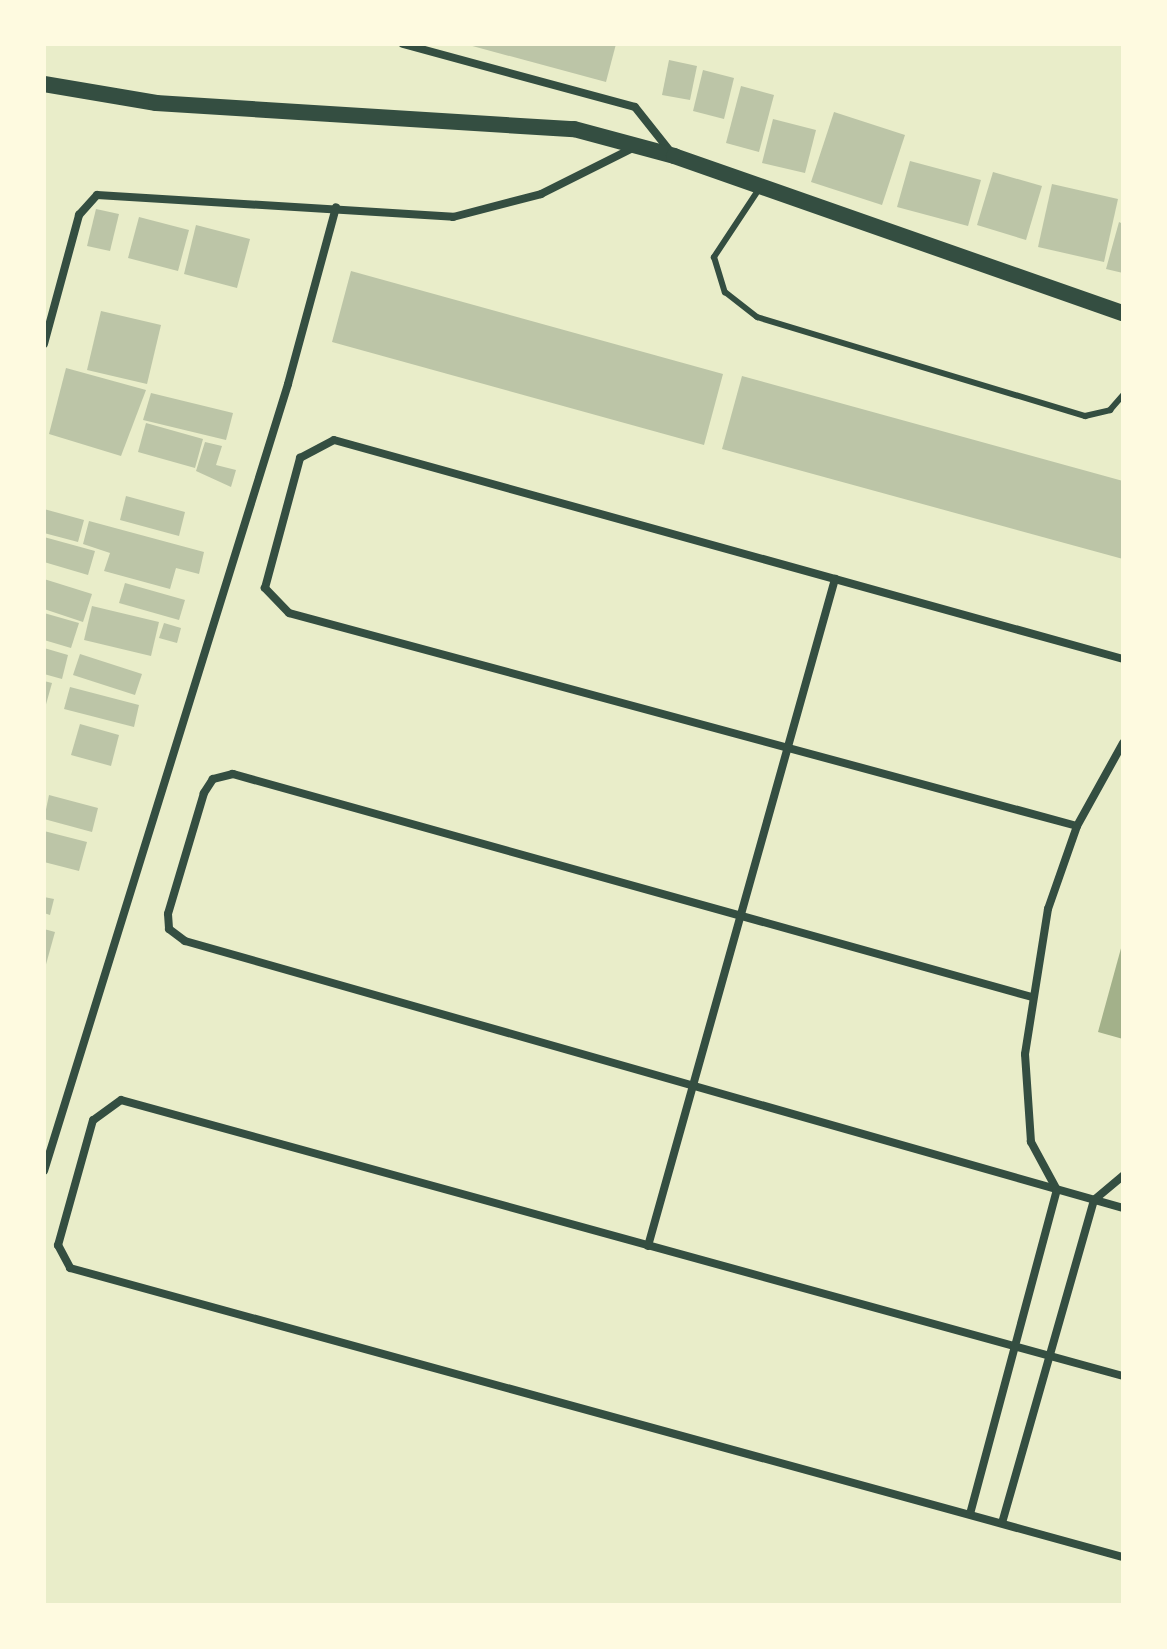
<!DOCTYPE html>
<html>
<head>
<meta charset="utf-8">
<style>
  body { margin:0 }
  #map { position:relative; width:1167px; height:1649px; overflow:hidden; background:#e9edc9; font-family:"Space Grotesk",sans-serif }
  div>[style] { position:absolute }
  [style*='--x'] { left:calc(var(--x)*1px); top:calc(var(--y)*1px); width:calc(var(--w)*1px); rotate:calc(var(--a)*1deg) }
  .water>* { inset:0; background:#a3b18a }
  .building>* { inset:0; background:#bcc5a7 }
  .service>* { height:6px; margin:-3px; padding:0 3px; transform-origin:3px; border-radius:3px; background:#344e41 }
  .minor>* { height:8px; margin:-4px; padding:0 4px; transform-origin:4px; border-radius:4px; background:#344e41 }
  .secondary>* { height:16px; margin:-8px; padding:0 8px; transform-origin:8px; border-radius:8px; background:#344e41 }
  span { translate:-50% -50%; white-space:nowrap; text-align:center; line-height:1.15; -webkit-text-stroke:6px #fefae0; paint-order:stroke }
  .frame { position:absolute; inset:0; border:46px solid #fefae0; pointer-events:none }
</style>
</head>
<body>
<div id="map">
  <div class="water">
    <i style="clip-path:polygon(1123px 941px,1123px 1039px,1098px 1032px)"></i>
  </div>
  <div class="building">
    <i style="clip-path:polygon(465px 44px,616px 44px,606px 82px)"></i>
    <i style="clip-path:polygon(669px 60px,697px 66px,690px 100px,662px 95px)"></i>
    <i style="clip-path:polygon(703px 70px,734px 78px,724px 119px,693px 111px)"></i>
    <i style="clip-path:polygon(741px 86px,774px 95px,759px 152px,726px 143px)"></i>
    <i style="clip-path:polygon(834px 112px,905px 135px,882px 205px,811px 182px)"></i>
    <i style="clip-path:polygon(773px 119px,816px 130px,805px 173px,762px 163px)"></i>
    <i style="clip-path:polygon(910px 161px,981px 180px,968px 226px,897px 207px)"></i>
    <i style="clip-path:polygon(993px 172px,1042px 186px,1026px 240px,977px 225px)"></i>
    <i style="clip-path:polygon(1052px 184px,1118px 199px,1104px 262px,1038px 247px)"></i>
    <i style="clip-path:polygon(96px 209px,119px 214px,110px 251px,87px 246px)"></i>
    <i style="clip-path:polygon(139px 217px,189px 230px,178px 271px,128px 258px)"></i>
    <i style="clip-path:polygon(1119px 222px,1123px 224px,1123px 273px,1106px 269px)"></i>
    <i style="clip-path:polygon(196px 225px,250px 239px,237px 288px,184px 274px)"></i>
    <i style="clip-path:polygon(351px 271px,723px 374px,704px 445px,332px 342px)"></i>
    <i style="clip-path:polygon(101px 311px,161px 325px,147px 384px,87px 370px)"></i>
    <i style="clip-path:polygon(66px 368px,146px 390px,121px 456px,49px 434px)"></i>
    <i style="clip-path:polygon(742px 376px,1123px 481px,1123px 559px,722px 449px)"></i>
    <i style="clip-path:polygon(151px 393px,233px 413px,226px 440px,143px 420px)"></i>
    <i style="clip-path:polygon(146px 423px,203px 439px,195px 468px,138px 452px)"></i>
    <i style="clip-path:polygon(205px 442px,222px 446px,216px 465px,236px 470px,231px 487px,196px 471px)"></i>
    <i style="clip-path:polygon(126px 496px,185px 512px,179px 536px,120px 520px)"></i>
    <i style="clip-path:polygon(44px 509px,84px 520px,78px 542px,44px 533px)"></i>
    <i style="clip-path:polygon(89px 521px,204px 552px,199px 574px,176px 568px,170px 589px,104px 571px,110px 553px,83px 544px)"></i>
    <i style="clip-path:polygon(44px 537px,95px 551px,88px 575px,44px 562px)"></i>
    <i style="clip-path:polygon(44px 579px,92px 594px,83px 622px,44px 609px)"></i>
    <i style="clip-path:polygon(125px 583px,185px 600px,179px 620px,119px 603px)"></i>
    <i style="clip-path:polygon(92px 606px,159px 622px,151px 656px,84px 640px)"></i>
    <i style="clip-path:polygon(44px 613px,79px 623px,71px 648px,44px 640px)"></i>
    <i style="clip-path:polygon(164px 623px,181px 628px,177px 643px,159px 638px)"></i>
    <i style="clip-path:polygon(44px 648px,68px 655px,62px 679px,44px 674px)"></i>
    <i style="clip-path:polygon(80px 654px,142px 674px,135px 695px,73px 675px)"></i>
    <i style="clip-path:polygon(44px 681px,52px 683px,45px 708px,44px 708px)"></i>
    <i style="clip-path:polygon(70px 687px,139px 705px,134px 727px,64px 709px)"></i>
    <i style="clip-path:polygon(80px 724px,119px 735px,111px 766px,71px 755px)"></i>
    <i style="clip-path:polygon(49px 795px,98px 808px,92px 832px,44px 819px)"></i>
    <i style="clip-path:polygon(44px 831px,87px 842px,79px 871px,44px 862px)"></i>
    <i style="clip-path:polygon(44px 897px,54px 899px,50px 915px,44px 913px)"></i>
    <i style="clip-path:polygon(44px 929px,55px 932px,45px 968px,44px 968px)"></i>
  </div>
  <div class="service">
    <i style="--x:759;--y:189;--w:82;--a:123.5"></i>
    <i style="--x:714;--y:257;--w:37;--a:73"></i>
    <i style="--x:725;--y:292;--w:41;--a:38"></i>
    <i style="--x:757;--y:317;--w:343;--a:16.8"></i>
    <i style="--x:1085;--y:416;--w:26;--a:-13"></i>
    <i style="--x:1110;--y:410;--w:20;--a:-49"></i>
  </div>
  <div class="minor">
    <i style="--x:403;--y:44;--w:240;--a:15.2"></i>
    <i style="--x:635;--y:107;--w:61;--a:51.6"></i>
    <i style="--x:44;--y:344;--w:134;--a:-74.8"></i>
    <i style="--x:79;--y:215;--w:27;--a:-48"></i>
    <i style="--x:97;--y:195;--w:357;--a:3.5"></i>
    <i style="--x:453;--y:217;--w:91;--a:-14.6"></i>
    <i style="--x:541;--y:194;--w:105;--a:-26.6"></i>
    <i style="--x:1077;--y:826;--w:816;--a:-164.87"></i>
    <i style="--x:289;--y:613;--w:35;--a:-134"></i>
    <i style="--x:265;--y:588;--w:135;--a:-74.9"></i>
    <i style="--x:300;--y:458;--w:38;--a:-28"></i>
    <i style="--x:334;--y:440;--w:819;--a:15.51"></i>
    <i style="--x:1032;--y:997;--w:830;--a:-164.41"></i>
    <i style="--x:233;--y:774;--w:21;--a:166"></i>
    <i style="--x:213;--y:779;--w:17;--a:123"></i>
    <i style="--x:204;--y:793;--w:126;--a:106.6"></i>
    <i style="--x:168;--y:914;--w:15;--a:86"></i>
    <i style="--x:169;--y:929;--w:20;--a:37"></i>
    <i style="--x:185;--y:941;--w:975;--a:15.89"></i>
    <i style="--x:44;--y:1171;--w:824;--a:-72.77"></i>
    <i style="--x:288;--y:384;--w:183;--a:-74.8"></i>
    <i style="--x:648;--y:1246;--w:693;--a:-74.34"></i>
    <i style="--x:1123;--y:1376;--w:1039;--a:-164.6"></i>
    <i style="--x:121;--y:1100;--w:34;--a:144"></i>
    <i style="--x:93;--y:1120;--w:130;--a:105.6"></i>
    <i style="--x:58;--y:1245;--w:26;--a:62"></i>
    <i style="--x:70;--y:1268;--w:1092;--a:15.35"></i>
    <i style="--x:970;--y:1514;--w:335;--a:-75"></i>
    <i style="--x:1057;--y:1190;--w:55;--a:-118.4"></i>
    <i style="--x:1031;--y:1142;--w:88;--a:-93.9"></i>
    <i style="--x:1025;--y:1054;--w:147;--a:-81"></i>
    <i style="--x:1048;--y:909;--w:88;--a:-70.7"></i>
    <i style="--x:1077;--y:826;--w:95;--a:-61"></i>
    <i style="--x:1002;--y:1523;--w:336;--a:-74.1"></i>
    <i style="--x:1094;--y:1200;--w:38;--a:-40"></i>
  </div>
  <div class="secondary">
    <i style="--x:44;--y:84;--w:114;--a:9.6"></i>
    <i style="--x:156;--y:103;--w:419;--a:3.6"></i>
    <i style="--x:574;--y:129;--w:104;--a:15.1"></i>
    <i style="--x:674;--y:156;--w:476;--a:19.3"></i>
  </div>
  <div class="frame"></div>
</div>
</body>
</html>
